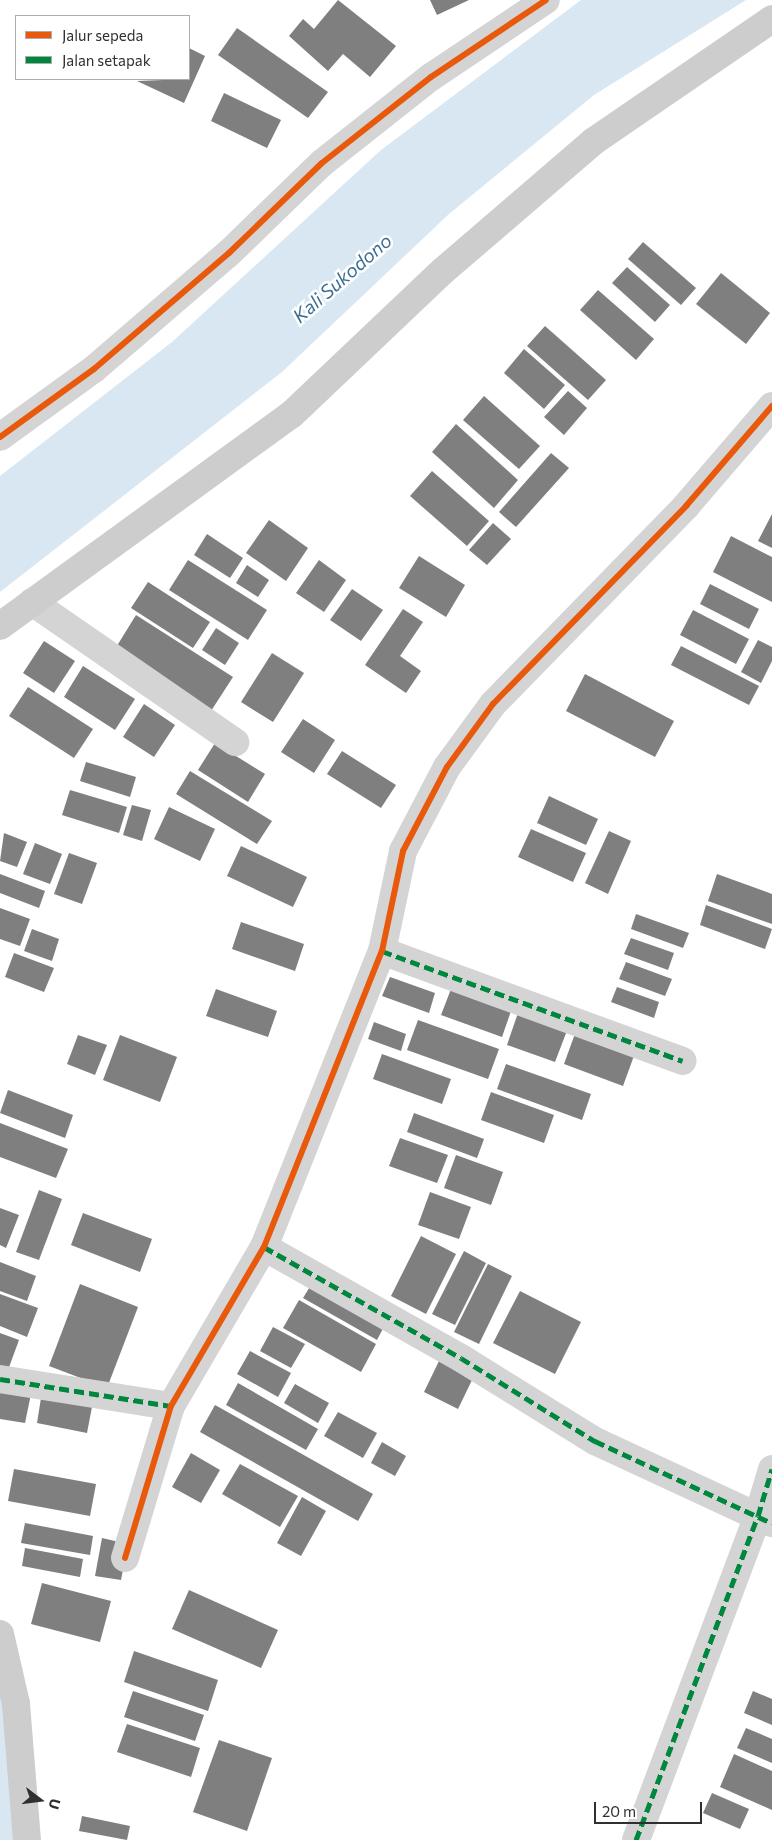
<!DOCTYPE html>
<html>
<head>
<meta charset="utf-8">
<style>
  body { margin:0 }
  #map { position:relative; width:772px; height:1840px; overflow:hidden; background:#fff; font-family:Commissioner,sans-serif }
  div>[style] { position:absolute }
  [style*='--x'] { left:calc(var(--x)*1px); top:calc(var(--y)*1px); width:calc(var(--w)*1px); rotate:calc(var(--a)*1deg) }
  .water>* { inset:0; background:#d9e7f2 }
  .building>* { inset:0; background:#7f7f7f }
  .minor>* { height:28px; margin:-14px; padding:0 14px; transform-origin:14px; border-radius:14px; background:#d4d4d4 }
  .secondary>* { height:28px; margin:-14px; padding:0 14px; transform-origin:14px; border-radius:14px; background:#cdcdcd }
  .quiet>* { height:5px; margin-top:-2.5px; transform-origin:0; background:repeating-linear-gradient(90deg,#00873e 0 10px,transparent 0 15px) }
  .cycleway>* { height:6px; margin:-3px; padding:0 3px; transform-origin:3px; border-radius:3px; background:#e8590c }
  span { translate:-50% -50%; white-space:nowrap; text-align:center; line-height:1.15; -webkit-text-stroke:5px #fff; paint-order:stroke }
  .water-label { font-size:19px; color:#3c6e92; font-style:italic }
  .legend { position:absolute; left:15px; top:15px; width:175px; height:65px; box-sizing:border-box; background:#fff; border:1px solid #acacac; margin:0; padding:6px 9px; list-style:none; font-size:15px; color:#2f2f2f }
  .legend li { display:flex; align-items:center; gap:10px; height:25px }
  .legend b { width:25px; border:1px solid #acacac }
  .north { position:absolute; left:15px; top:1775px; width:50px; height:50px; -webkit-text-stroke:4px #fff; paint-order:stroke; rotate:105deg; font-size:14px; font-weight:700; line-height:20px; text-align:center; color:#2f2f2f }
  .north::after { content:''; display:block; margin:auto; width:18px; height:22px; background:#2f2f2f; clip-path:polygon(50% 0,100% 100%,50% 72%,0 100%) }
  .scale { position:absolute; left:594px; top:1802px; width:108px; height:22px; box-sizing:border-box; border:2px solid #2f2f2f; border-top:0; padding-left:6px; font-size:15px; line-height:18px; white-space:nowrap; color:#2f2f2f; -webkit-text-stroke:4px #fff; paint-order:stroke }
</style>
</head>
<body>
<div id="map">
  <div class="water">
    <i style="clip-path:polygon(581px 0,746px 0,594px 95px,449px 214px,282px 372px,0 592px,0 476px,172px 342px,381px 150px)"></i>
    <i style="clip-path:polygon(0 1676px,21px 1840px,0 1840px)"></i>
  </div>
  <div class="building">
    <i style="clip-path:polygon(338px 0,396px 46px,370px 77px,343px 54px,328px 71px,289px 36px,303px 19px,314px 29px)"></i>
    <i style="clip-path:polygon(430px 0,469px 0,437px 15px)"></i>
    <i style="clip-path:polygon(237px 28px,328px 92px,308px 118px,218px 55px)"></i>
    <i style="clip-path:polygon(189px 48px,205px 56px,184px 103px,137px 81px,189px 79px)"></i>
    <i style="clip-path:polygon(224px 93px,281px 120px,267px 148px,211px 121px)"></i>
    <i style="clip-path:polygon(643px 242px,696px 288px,681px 305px,628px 259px)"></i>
    <i style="clip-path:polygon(627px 267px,670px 305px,655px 322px,612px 283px)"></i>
    <i style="clip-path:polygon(721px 273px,770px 313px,746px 344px,696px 304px)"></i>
    <i style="clip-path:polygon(598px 290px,654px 339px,636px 360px,580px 310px)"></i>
    <i style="clip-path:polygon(545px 326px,606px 380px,588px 400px,527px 346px)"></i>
    <i style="clip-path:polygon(524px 349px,565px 385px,544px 409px,504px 373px)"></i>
    <i style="clip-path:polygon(568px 391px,587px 408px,564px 435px,544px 417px)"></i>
    <i style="clip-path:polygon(484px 396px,540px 446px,519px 469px,463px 420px)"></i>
    <i style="clip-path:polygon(456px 424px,518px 480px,494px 508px,432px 452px)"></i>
    <i style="clip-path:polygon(551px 453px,569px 468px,516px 527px,499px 512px)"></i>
    <i style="clip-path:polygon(432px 471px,489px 521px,467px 546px,410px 496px)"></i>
    <i style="clip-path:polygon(772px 514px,772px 548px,758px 541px)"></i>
    <i style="clip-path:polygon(269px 520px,308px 548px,286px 581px,246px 553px)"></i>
    <i style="clip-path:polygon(493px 523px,511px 539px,487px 565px,469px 550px)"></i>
    <i style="clip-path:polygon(207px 534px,243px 558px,230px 578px,194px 555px)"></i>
    <i style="clip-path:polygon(731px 536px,772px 557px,772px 602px,713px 572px)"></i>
    <i style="clip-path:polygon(419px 556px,465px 585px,446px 617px,399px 588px)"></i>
    <i style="clip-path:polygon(188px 560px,267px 610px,248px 640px,169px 590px)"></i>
    <i style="clip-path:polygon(319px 560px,346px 580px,324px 612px,296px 593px)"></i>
    <i style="clip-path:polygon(247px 565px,269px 580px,258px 597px,236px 583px)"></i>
    <i style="clip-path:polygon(148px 582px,210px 622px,193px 648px,131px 608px)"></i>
    <i style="clip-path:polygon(710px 584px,759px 609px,749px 629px,700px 604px)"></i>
    <i style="clip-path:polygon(352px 589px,383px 610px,361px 641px,330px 620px)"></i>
    <i style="clip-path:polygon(403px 609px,423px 622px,400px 656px,421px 671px,406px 693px,365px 665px)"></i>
    <i style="clip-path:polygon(693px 610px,749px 639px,736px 664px,680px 635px)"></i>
    <i style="clip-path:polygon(136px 615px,233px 677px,211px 711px,115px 649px)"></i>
    <i style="clip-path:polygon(216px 628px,239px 643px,225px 665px,202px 650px)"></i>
    <i style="clip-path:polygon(758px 640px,772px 647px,772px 661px,761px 683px,741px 672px)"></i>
    <i style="clip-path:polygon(44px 641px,75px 661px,54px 693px,23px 673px)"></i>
    <i style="clip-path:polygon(681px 646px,759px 686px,749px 705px,671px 665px)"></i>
    <i style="clip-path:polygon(272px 653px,304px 673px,273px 722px,241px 702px)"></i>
    <i style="clip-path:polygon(83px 666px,135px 699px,115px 730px,64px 697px)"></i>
    <i style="clip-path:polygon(585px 674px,674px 721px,655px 757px,566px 711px)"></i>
    <i style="clip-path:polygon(28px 687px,93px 729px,74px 758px,9px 716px)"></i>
    <i style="clip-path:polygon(144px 704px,175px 725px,154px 757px,123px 737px)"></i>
    <i style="clip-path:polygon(303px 719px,335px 740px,314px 773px,281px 752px)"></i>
    <i style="clip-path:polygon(215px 743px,265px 774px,248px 802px,198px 770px)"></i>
    <i style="clip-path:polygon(342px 751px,396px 785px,381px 808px,327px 774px)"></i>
    <i style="clip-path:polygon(86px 762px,136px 777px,130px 797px,80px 781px)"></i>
    <i style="clip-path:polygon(190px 771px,272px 821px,257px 844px,176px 794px)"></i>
    <i style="clip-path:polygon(70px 790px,127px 807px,119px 833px,62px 815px)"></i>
    <i style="clip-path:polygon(549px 796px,598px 819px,586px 845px,537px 823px)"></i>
    <i style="clip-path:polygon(132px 805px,151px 810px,142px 841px,123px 835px)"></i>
    <i style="clip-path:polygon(169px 807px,215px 829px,200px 861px,154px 839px)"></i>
    <i style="clip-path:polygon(531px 829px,586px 853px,573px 882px,518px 857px)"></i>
    <i style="clip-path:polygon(609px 831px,631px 841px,608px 894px,585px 883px)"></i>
    <i style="clip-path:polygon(4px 833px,27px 842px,17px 867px,0 861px)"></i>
    <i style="clip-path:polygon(35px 843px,62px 854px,50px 884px,23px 874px)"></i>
    <i style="clip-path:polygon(241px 846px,307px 877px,293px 907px,227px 876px)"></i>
    <i style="clip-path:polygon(69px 853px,97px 863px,82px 904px,54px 894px)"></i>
    <i style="clip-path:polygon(0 874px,45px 891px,39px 908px,0 893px)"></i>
    <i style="clip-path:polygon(717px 874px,772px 894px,772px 924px,708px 901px)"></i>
    <i style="clip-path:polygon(706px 905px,772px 929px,765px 949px,700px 925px)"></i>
    <i style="clip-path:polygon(0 908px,30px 919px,20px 946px,0 939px)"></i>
    <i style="clip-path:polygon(636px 914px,689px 933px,683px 948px,631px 929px)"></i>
    <i style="clip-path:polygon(241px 922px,304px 944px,295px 971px,232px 949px)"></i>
    <i style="clip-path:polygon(32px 929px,59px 939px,52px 961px,24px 951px)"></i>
    <i style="clip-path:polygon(631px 938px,674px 953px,668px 970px,624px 954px)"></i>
    <i style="clip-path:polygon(14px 953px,54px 968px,44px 992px,5px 977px)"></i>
    <i style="clip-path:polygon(626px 962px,672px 979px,665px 996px,619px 979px)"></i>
    <i style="clip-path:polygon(390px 977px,435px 993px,429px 1013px,382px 996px)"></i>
    <i style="clip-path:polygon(617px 987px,659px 1002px,654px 1018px,611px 1002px)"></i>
    <i style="clip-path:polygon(216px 989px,277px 1011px,268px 1037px,206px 1016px)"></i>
    <i style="clip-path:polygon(451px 989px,511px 1011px,502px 1037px,441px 1015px)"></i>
    <i style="clip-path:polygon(519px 1010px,568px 1028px,555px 1062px,507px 1045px)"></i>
    <i style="clip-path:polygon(418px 1020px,499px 1049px,488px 1079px,407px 1050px)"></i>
    <i style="clip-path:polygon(374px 1022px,406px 1034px,401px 1051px,368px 1039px)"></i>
    <i style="clip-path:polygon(576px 1031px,635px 1053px,623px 1086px,564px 1064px)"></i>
    <i style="clip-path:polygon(78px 1035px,107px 1045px,95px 1075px,67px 1064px)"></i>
    <i style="clip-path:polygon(120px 1035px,177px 1057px,160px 1102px,103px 1080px)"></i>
    <i style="clip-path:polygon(382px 1054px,451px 1079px,442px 1104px,373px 1079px)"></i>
    <i style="clip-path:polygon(506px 1064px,591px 1094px,582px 1120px,497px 1089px)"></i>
    <i style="clip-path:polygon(8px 1090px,73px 1115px,65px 1138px,0 1113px)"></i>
    <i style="clip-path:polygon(491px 1092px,554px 1115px,544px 1143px,481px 1120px)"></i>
    <i style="clip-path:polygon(414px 1113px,484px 1139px,477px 1158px,407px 1132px)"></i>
    <i style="clip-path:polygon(0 1123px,68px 1149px,56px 1178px,0 1157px)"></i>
    <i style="clip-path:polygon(400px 1138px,448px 1155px,437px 1183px,389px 1166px)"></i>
    <i style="clip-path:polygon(456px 1155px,503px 1172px,491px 1205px,444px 1188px)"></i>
    <i style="clip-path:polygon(39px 1190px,62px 1199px,39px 1260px,16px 1252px)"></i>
    <i style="clip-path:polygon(430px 1192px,471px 1207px,459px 1239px,418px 1225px)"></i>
    <i style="clip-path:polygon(0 1208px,19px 1215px,6px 1248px,0 1245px)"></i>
    <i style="clip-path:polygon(83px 1213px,152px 1239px,140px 1272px,71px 1245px)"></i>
    <i style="clip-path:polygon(421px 1236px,456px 1254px,426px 1314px,391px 1296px)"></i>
    <i style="clip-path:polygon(464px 1251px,486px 1263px,455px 1325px,432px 1314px)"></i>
    <i style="clip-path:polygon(0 1262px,36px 1276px,27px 1301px,0 1291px)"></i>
    <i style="clip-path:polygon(488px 1264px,512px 1276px,479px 1344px,454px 1332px)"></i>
    <i style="clip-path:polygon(314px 1280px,387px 1321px,377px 1340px,303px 1298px)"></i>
    <i style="clip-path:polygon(80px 1284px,138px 1307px,107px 1388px,49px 1366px)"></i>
    <i style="clip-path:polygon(520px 1291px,581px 1322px,555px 1374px,493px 1343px)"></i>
    <i style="clip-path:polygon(0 1294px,38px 1308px,27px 1337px,0 1326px)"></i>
    <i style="clip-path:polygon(299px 1300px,376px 1344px,361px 1372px,283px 1328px)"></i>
    <i style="clip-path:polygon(273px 1327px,305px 1344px,291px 1368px,260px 1351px)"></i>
    <i style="clip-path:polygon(0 1333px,19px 1340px,8px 1370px,0 1367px)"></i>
    <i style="clip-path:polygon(250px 1351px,291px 1373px,278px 1397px,237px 1374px)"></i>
    <i style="clip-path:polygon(439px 1361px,473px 1378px,458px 1409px,424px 1392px)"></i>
    <i style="clip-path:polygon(238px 1383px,318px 1429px,306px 1450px,226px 1405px)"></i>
    <i style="clip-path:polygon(295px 1384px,329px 1403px,318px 1423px,284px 1403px)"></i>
    <i style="clip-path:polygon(0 1389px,31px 1394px,25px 1423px,0 1419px)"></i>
    <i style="clip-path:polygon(41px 1398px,92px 1407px,87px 1433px,37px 1423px)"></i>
    <i style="clip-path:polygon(215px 1405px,373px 1494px,358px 1521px,200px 1432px)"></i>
    <i style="clip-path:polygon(338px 1412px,377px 1433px,363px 1458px,324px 1436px)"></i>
    <i style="clip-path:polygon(382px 1442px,406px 1456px,395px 1476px,371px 1463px)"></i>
    <i style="clip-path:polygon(191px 1453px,220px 1470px,201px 1503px,172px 1487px)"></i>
    <i style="clip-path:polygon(240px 1464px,298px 1496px,280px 1527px,222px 1494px)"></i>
    <i style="clip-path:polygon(14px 1469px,96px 1484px,90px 1516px,8px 1501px)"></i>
    <i style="clip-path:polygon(302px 1497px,326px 1511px,301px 1556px,277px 1543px)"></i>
    <i style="clip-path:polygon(25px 1523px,93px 1536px,90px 1555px,21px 1543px)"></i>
    <i style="clip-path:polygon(102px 1538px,128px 1544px,121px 1580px,95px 1576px)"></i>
    <i style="clip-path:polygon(25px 1548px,83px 1559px,80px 1577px,22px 1566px)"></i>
    <i style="clip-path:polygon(42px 1583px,111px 1601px,100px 1642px,31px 1624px)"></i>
    <i style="clip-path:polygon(189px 1590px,278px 1630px,261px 1668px,172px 1629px)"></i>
    <i style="clip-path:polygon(134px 1651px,218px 1680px,208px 1711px,124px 1682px)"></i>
    <i style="clip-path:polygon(133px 1691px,204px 1715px,195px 1741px,124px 1717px)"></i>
    <i style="clip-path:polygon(753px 1691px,772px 1699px,772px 1725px,744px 1713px)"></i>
    <i style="clip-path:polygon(127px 1724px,200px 1748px,191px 1777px,117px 1752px)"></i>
    <i style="clip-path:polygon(746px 1728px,772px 1739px,772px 1763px,737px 1748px)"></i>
    <i style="clip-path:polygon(219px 1740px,272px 1758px,247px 1831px,193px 1812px)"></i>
    <i style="clip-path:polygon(734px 1754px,772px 1771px,772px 1810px,720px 1787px)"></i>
    <i style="clip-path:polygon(712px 1793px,749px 1809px,740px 1829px,703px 1813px)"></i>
    <i style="clip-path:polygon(82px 1816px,130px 1826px,127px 1840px,79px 1831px)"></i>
  </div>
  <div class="minor">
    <i style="--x:0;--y:437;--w:116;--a:-35.9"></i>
    <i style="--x:94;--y:369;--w:178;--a:-40.7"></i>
    <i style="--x:229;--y:253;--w:129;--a:-44.1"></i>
    <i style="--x:322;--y:163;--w:139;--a:-38.3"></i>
    <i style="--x:431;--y:77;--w:138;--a:-33.8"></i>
    <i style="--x:32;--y:602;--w:247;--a:34.6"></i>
    <i style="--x:382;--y:951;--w:320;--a:20.1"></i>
    <i style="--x:264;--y:1247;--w:226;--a:29.4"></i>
    <i style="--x:461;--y:1358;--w:158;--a:31.8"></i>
    <i style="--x:595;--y:1441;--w:195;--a:24.9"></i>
    <i style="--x:0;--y:1379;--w:173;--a:9"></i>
    <i style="--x:125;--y:1558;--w:159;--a:-73.2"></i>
    <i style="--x:171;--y:1406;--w:184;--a:-59.7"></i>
    <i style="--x:264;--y:1247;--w:319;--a:-68.3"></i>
    <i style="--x:382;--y:951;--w:102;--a:-78.1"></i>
    <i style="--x:403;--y:851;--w:95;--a:-62.4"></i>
    <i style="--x:447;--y:767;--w:78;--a:-53.9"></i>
    <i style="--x:493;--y:704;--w:277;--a:-45.7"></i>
    <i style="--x:686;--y:506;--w:132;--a:-49.3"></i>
    <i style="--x:636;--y:1840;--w:346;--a:-69.4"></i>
    <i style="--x:758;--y:1516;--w:49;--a:-73.4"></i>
  </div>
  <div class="secondary">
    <i style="--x:0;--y:626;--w:361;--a:-36"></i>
    <i style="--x:292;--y:414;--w:209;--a:-43.5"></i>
    <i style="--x:444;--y:270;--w:198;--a:-40.7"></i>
    <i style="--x:594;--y:141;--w:216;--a:-34.4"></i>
    <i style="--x:0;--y:1634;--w:72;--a:77.1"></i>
    <i style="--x:16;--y:1704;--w:136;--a:85.4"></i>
  </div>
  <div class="quiet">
    <i style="--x:382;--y:951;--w:320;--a:20.1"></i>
    <i style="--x:264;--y:1247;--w:226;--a:29.4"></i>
    <i style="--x:461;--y:1358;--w:158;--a:31.8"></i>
    <i style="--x:595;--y:1441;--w:195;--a:24.9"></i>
    <i style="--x:0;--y:1379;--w:173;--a:9"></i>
    <i style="--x:636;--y:1840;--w:346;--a:-69.4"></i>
    <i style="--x:758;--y:1516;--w:49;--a:-73.4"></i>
  </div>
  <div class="cycleway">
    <i style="--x:0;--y:437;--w:116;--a:-35.9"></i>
    <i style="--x:94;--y:369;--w:178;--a:-40.7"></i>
    <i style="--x:229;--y:253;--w:129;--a:-44.1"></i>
    <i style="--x:322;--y:163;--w:139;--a:-38.3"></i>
    <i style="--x:431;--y:77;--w:138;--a:-33.8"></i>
    <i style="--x:125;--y:1558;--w:159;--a:-73.2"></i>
    <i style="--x:171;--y:1406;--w:184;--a:-59.7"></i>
    <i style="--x:264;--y:1247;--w:319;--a:-68.3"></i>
    <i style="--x:382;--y:951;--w:102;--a:-78.1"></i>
    <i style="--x:403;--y:851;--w:95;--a:-62.4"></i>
    <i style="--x:447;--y:767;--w:78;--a:-53.9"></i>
    <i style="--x:493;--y:704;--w:277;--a:-45.7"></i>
    <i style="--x:686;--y:506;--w:132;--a:-49.3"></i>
  </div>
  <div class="water-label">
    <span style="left:342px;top:278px;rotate:-41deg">Kali Sukodono</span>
  </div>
  <ul class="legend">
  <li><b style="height:6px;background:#e8590c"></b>Jalur sepeda</li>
  <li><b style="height:6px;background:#00873e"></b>Jalan setapak</li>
  </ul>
  <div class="north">U</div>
  <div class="scale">20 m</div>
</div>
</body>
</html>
